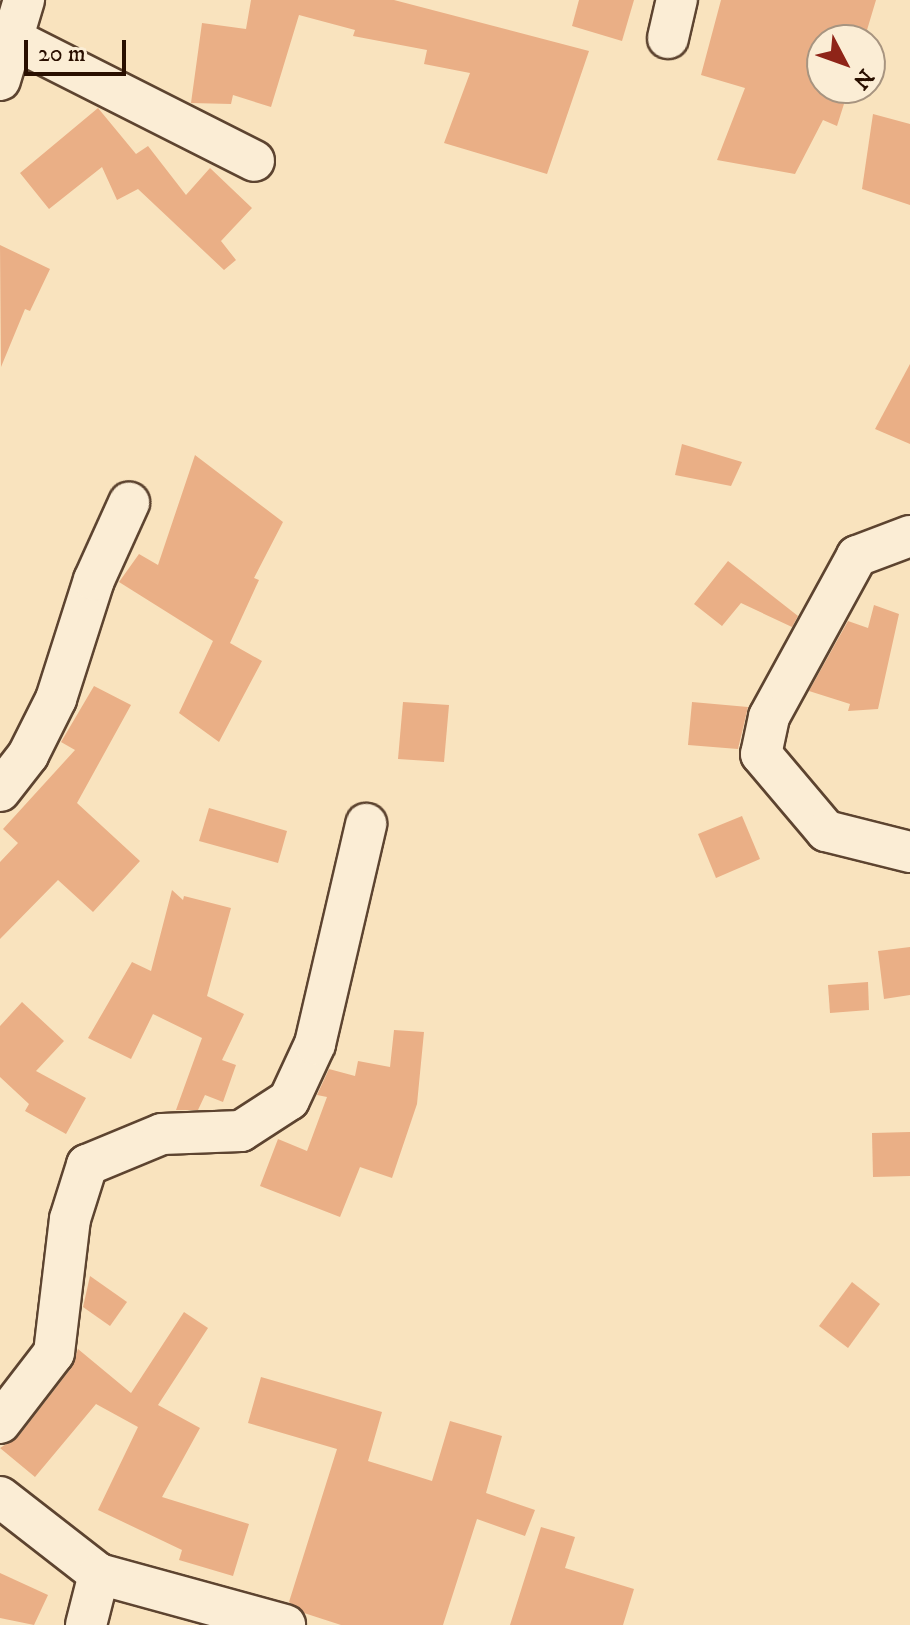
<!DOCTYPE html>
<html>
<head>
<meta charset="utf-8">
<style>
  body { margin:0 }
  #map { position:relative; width:910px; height:1625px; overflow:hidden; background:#f9e3be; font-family:"IM FELL DW Pica",serif }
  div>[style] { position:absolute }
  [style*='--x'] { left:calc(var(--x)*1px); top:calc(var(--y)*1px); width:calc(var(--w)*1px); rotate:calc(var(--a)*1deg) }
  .building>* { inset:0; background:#eaaf86 }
  .roads { filter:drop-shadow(2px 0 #5d4430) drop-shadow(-2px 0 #5d4430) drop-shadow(0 2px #5d4430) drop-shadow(0 -2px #5d4430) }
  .minor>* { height:40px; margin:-20px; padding:0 20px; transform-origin:20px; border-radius:20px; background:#fbedd5 }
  span { translate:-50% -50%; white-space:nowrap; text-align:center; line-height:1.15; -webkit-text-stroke:6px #fbedd5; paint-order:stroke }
  .north { position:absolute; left:806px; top:24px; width:80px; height:80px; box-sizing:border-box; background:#fbedd5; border:2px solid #a79480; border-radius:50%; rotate:131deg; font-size:22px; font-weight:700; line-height:32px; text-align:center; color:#290f00 }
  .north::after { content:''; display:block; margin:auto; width:28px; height:36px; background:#8f2418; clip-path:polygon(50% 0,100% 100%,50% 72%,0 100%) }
  .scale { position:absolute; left:24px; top:40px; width:102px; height:36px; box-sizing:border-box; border:4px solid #290f00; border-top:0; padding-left:10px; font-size:24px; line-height:28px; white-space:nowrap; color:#290f00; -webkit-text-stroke:6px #fbedd5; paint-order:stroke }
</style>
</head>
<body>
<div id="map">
  <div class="building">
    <i style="clip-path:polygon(251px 0,394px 0,589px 51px,547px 174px,444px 143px,470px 73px,424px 64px,427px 50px,353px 36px,355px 30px,299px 15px,271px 107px,233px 95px,231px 104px,191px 103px,202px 23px,246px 29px)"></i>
    <i style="clip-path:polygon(579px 0,634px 0,622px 41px,572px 26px)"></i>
    <i style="clip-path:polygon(721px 0,876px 0,864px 40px,822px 40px,822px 88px,849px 88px,837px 126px,823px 120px,795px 174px,717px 160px,745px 88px,701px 75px)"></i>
    <i style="clip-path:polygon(98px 108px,136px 154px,148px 146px,186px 195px,210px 168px,252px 208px,221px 241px,236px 260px,224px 270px,138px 189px,117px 200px,102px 167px,49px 209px,20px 173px)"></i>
    <i style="clip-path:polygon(873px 114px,910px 124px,910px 205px,862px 189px)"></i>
    <i style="clip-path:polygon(0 245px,50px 269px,30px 311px,25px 309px,1px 367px)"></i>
    <i style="clip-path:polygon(910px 364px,910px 444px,875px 429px)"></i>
    <i style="clip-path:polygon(682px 444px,742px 462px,731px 486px,675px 475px)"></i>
    <i style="clip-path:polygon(195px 455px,283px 522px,254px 578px,259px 580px,230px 643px,262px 661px,219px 742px,179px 713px,213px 641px,119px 582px,139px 554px,158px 565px)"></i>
    <i style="clip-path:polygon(728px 561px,798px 616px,792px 627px,741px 603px,722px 626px,694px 604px)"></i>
    <i style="clip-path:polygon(874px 605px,899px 614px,878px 709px,848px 711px,850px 704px,809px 691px,848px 621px,868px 628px)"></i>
    <i style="clip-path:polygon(94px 686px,131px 705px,77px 803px,140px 861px,93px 912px,58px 880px,0 939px,0 862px,18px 843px,3px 829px,75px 750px,61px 742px)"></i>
    <i style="clip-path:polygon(403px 702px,449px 705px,444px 762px,398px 759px)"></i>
    <i style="clip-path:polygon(692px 702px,748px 707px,738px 749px,688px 745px)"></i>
    <i style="clip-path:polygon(209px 808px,287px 831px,278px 863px,199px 841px)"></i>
    <i style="clip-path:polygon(742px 816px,760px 859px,716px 878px,698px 834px)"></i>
    <i style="clip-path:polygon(172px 890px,183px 900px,184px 896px,231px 908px,207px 996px,244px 1014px,222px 1060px,236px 1065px,223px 1102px,205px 1095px,198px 1110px,176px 1110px,202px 1038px,153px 1014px,131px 1059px,88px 1038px,132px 962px,151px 971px)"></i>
    <i style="clip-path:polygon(910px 947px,910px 995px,884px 999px,878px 951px)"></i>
    <i style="clip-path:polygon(868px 982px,869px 1010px,830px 1013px,828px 985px)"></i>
    <i style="clip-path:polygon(22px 1002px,64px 1041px,36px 1071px,86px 1098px,66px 1134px,25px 1111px,29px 1104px,0 1077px,0 1026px)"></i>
    <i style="clip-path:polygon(394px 1030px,424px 1032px,417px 1104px,392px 1178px,360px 1167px,340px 1217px,260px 1186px,278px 1139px,307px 1151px,327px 1097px,317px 1095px,329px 1069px,355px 1076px,358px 1061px,390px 1067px)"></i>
    <i style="clip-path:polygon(910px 1132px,910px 1176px,873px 1177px,872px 1133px)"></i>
    <i style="clip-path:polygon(90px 1276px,127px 1302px,110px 1326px,83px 1307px)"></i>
    <i style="clip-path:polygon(852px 1282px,880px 1304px,848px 1348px,819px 1326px)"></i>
    <i style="clip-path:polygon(184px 1312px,208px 1328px,158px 1405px,200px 1428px,162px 1497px,249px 1524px,233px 1576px,179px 1560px,182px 1550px,98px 1510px,138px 1427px,96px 1404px,35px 1477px,0 1448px,18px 1437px,72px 1367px,78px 1349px,131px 1393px)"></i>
    <i style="clip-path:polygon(261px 1377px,382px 1412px,368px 1461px,432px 1481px,450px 1421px,502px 1436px,486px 1493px,535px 1510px,525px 1536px,477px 1519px,443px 1625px,341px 1625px,304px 1613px,289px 1602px,337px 1449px,248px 1423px)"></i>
    <i style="clip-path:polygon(541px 1527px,575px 1537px,565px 1568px,634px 1589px,623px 1625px,510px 1625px)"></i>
    <i style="clip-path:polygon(0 1573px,48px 1595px,34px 1625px,0 1618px)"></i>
  </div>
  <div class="roads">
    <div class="minor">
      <i style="--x:668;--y:38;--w:39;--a:-77"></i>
      <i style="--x:13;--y:39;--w:270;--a:26.8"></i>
      <i style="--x:0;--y:80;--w:84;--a:-73.3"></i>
      <i style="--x:910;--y:536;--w:57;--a:159.3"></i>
      <i style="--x:857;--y:556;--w:183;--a:118.7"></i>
      <i style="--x:769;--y:717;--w:38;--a:102"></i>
      <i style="--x:761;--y:754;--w:101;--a:49.8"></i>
      <i style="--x:826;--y:831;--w:87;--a:14"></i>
      <i style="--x:0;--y:791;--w:46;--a:-52.1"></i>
      <i style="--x:28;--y:755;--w:63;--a:-63.4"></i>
      <i style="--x:56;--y:699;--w:125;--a:-72.3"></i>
      <i style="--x:94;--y:580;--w:85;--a:-65.6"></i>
      <i style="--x:0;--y:1423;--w:88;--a:-52.4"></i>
      <i style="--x:54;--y:1353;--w:135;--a:-83.2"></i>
      <i style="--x:70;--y:1219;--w:57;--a:-72.5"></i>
      <i style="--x:87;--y:1165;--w:81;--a:-22.5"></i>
      <i style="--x:162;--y:1134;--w:79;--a:-2.2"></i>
      <i style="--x:241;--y:1131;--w:57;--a:-32.9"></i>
      <i style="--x:289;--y:1100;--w:62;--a:-65.1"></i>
      <i style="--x:315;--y:1044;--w:226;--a:-76.9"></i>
      <i style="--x:0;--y:1497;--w:125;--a:37.9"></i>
      <i style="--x:99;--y:1574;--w:193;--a:15.3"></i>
      <i style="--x:86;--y:1625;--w:53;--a:-75.7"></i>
    </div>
  </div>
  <div class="north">N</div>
  <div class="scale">20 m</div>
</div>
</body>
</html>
